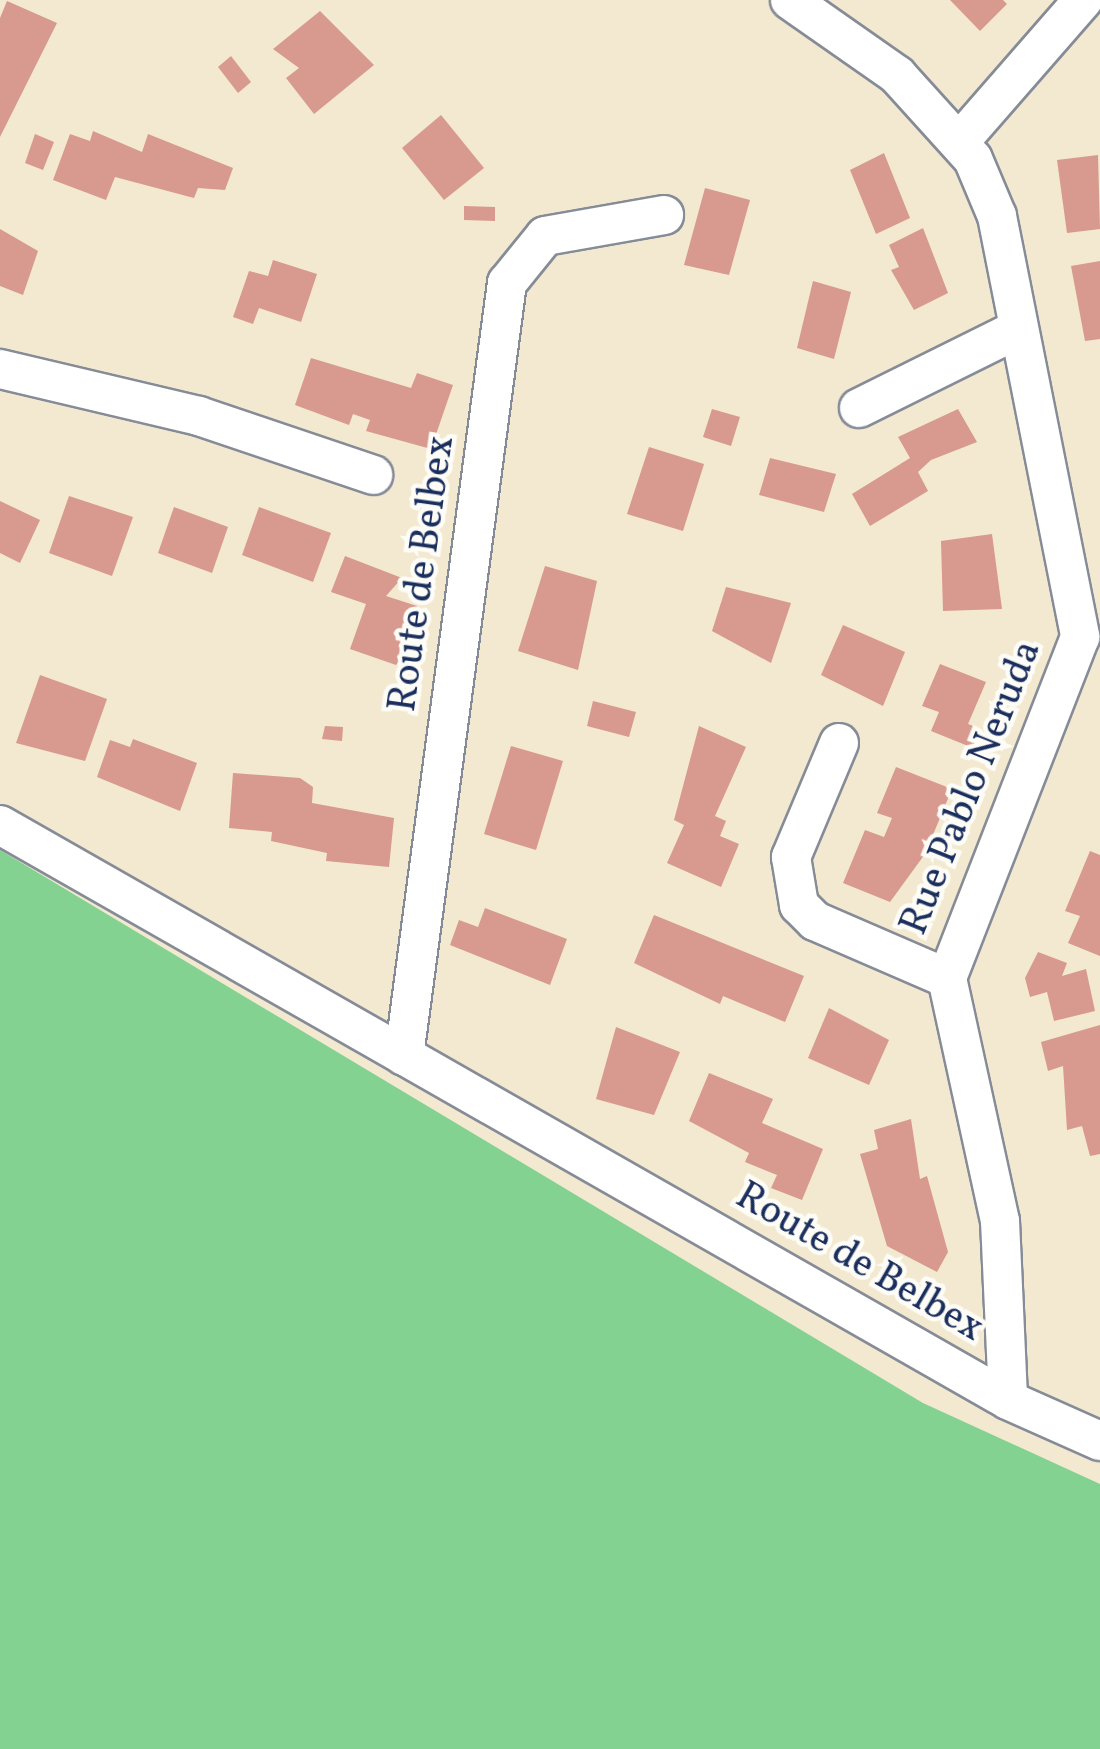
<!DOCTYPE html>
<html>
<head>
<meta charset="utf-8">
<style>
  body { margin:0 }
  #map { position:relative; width:1100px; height:1749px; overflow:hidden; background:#f2e9d0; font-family:Vollkorn,serif }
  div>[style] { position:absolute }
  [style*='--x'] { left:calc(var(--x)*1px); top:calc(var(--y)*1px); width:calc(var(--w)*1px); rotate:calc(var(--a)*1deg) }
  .green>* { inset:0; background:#84d291 }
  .building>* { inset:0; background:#d8998e }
  .roads { filter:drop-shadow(2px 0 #868c97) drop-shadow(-2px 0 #868c97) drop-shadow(0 2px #868c97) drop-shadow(0 -2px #868c97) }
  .minor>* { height:38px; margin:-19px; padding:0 19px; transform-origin:19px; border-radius:19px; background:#fff }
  span { translate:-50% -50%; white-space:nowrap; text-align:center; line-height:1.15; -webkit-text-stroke:9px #fdfcf7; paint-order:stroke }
  .street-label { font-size:40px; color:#1b2f5e }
</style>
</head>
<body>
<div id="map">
  <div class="green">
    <i style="clip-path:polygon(0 850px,923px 1403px,1100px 1484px,1100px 1749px,0 1749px)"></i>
  </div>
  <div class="building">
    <i style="clip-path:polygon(950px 0,1003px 0,1007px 4px,980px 31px)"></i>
    <i style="clip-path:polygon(7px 1px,57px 23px,0 137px,0 18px)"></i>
    <i style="clip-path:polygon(320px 11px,374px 65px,314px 114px,286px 78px,299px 68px,273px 49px)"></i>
    <i style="clip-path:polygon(231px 56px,251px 82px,238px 93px,218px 67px)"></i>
    <i style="clip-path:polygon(441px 115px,484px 168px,444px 200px,402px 148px)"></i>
    <i style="clip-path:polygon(93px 131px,142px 152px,148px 134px,233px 168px,225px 190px,198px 188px,194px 198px,115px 177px,106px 200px,53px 180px,70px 134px,90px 141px)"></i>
    <i style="clip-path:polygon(35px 134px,54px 142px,43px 170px,25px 163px)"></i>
    <i style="clip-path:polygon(884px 153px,910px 218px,876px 234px,850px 170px)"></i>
    <i style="clip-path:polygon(1098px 155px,1100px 229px,1067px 233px,1057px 160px)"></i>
    <i style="clip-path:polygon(705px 188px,750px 200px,729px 275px,684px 265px)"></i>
    <i style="clip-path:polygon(464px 206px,495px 207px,495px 221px,464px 220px)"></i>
    <i style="clip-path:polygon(923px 228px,948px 293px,914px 310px,891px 270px,899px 267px,889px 245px)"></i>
    <i style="clip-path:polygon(0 229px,38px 251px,23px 295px,0 286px)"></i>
    <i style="clip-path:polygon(273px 260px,317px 274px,301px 322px,259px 308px,253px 324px,233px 317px,249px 271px,268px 276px)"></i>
    <i style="clip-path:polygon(1100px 261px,1100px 339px,1085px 341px,1071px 266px)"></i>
    <i style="clip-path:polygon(813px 281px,851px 292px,834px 359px,797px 348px)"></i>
    <i style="clip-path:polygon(311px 358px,411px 388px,417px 373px,453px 385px,431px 449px,366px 431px,370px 420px,353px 414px,349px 425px,295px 405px)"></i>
    <i style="clip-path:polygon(712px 409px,740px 417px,731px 446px,703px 437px)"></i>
    <i style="clip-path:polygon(958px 409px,977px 442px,931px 460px,918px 472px,928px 491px,870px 526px,852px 494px,910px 458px,898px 437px)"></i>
    <i style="clip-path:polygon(649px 447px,704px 464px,683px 531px,627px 514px)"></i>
    <i style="clip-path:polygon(770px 458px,836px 474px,824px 512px,759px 495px)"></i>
    <i style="clip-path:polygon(69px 496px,133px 517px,112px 576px,49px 553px)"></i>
    <i style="clip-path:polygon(0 501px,40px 520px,20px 563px,0 553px)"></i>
    <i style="clip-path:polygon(174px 507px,228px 527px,212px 573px,158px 553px)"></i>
    <i style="clip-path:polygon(259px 507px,331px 533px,313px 582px,242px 555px)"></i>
    <i style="clip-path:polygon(992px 534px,1002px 609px,943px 611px,941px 541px)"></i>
    <i style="clip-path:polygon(345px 556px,402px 578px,386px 596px,417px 606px,410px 647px,396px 665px,350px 649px,366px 604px,331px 592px)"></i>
    <i style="clip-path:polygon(545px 566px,597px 581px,578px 670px,518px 651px)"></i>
    <i style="clip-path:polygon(726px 587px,791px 603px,771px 663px,712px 631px)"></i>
    <i style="clip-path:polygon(843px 625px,905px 652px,883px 706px,821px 675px)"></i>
    <i style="clip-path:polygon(940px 664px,986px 682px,968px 724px,981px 729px,973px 748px,931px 731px,939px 712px,922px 706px)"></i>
    <i style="clip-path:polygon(40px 675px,107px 699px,85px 761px,16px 743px)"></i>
    <i style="clip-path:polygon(593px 701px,636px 712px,629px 737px,587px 726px)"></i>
    <i style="clip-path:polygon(325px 726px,343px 727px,342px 741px,322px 739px)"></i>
    <i style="clip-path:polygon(699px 726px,746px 747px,715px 816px,726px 821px,720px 836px,739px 844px,721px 887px,667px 863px,684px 825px,674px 820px)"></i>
    <i style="clip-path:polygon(133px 739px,197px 763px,180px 811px,97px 777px,110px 740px,130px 747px)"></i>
    <i style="clip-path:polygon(511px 746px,563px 761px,536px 850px,484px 834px)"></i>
    <i style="clip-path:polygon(896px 767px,952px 789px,925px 854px,890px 902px,843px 883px,865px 830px,884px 837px,892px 818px,877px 813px)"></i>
    <i style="clip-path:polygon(233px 773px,300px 778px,313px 787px,312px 803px,394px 818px,389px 867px,326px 861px,327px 853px,271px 841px,272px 832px,229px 828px)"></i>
    <i style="clip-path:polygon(1090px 851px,1100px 855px,1100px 956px,1068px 943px,1080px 916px,1065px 911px)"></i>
    <i style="clip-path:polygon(485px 908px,567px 939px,550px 985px,450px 945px,459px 920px,478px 927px)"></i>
    <i style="clip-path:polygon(654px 915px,804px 976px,785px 1022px,723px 996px,720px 1004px,634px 963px)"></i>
    <i style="clip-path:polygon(1038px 952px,1067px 963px,1062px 976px,1086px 969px,1095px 1011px,1054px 1021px,1047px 992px,1030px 997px,1025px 978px)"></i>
    <i style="clip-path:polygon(829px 1008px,889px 1040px,869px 1085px,808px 1058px)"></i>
    <i style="clip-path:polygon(1100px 1025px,1100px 1154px,1090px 1156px,1082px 1126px,1067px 1130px,1063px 1066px,1048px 1071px,1041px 1042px)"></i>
    <i style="clip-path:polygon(616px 1027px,680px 1052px,654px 1115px,596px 1099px)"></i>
    <i style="clip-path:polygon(709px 1073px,773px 1099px,762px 1123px,823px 1149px,802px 1200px,771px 1188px,777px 1175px,745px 1162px,749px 1153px,689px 1121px)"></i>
    <i style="clip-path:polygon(911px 1119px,920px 1179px,927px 1176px,948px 1252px,937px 1272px,887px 1246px,860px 1154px,878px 1149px,874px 1130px)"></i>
  </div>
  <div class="roads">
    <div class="minor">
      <i style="--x:790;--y:0;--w:131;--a:35"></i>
      <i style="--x:897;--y:75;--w:113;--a:47.9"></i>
      <i style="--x:973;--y:159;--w:62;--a:67.2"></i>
      <i style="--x:997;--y:216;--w:429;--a:78.8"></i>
      <i style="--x:1080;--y:637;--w:366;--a:111.3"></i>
      <i style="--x:947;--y:978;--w:249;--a:77.7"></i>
      <i style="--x:1000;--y:1221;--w:179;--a:87.4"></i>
      <i style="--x:961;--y:140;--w:186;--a:-48.9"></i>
      <i style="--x:0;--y:369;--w:204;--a:13.3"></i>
      <i style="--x:199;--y:416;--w:184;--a:18.7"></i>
      <i style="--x:859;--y:408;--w:178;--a:-26.4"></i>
      <i style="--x:839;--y:743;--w:124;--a:112.8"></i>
      <i style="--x:791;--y:857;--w:49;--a:80.5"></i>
      <i style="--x:799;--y:905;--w:23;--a:45"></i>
      <i style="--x:815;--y:921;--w:144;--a:23.4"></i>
      <i style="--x:0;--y:825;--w:1160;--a:29.7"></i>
      <i style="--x:1008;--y:1400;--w:101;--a:24"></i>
      <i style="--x:404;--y:1056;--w:780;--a:-82.41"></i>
      <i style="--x:507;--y:283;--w:60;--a:-51"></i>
      <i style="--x:545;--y:236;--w:121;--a:-10"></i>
    </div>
  </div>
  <div class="street-label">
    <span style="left:423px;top:574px;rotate:-82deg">Route de Belbex</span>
    <span style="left:972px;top:788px;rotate:-68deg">Rue Pablo Neruda</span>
    <span style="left:859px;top:1263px;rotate:30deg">Route de Belbex</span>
  </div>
</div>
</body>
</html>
